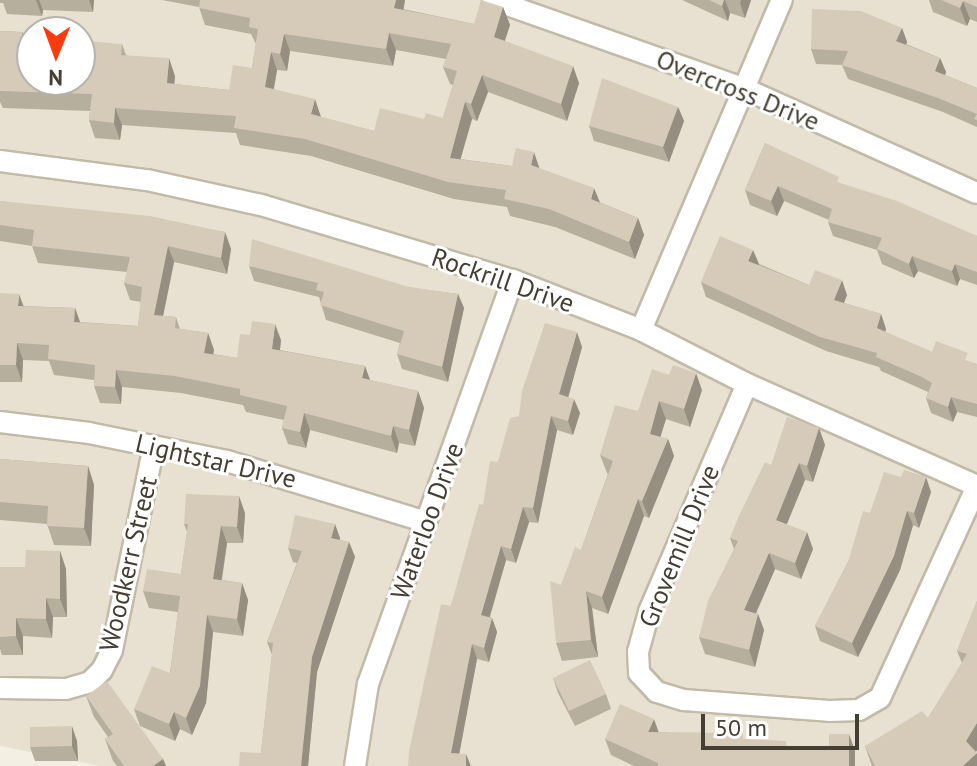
<!DOCTYPE html>
<html>
<head>
<meta charset="utf-8">
<style>
  body { margin:0 }
  #map { position:relative; width:977px; height:766px; overflow:hidden; background:#f3efe3; font-family:"PT Sans",sans-serif }
  div>[style] { position:absolute }
  [style*='--x'] { left:calc(var(--x)*1px); top:calc(var(--y)*1px); width:calc(var(--w)*1px); rotate:calc(var(--a)*1deg) }
  .residential>* { inset:0; background:#e8e1d1 }
  .roads { filter:drop-shadow(2px 0 #c2baa8) drop-shadow(-2px 0 #c2baa8) drop-shadow(0 2px #c2baa8) drop-shadow(0 -2px #c2baa8) }
  .minor>* { height:20px; margin:-10px; padding:0 10px; transform-origin:10px; border-radius:10px; background:#fff }
  .wall>* { inset:0; background:#b7af9e }
  .shaded-wall>* { inset:0; background:#958e81 }
  .building>* { inset:0; background:#d5cbb8 }
  span { translate:-50% -50%; white-space:nowrap; text-align:center; line-height:1.15; -webkit-text-stroke:6px #fff; paint-order:stroke }
  .street-label { font-size:26px; color:#453f33 }
  .north { position:absolute; left:16px; top:16px; width:80px; height:80px; box-sizing:border-box; background:#fff; border:2px solid #b5b2ad; border-radius:50%; rotate:181deg; font-size:22px; font-weight:700; line-height:32px; text-align:center; color:#453f33 }
  .north::after { content:''; display:block; margin:auto; width:28px; height:36px; background:#ff3a0f; clip-path:polygon(50% 0,100% 100%,50% 72%,0 100%) }
  .scale { position:absolute; left:701px; top:714px; width:158px; height:36px; box-sizing:border-box; border:4px solid #453f33; border-top:0; padding-left:10px; font-size:24px; line-height:28px; white-space:nowrap; color:#453f33; -webkit-text-stroke:6px #fff; paint-order:stroke }
</style>
</head>
<body>
<div id="map">
  <div class="residential">
    <i style="clip-path:polygon(evenodd,0 0,977px 0,977px 766px,100px 766px,0 746px,0 0,32px 32px,80px 32px,80px 80px,32px 80px,32px 32px)"></i>
  </div>
  <div class="roads">
    <div class="minor">
      <i style="--x:493;--y:0;--w:265;--a:19.4"></i>
      <i style="--x:743;--y:88;--w:256;--a:24.2"></i>
      <i style="--x:0;--y:161;--w:148;--a:7.4"></i>
      <i style="--x:147;--y:180;--w:117;--a:12.4"></i>
      <i style="--x:261;--y:205;--w:263;--a:16.6"></i>
      <i style="--x:513;--y:280;--w:137;--a:21.3"></i>
      <i style="--x:641;--y:330;--w:119;--a:27"></i>
      <i style="--x:747;--y:384;--w:252;--a:23.9"></i>
      <i style="--x:641;--y:330;--w:359;--a:-66.9"></i>
      <i style="--x:747;--y:384;--w:248;--a:113.3"></i>
      <i style="--x:649;--y:612;--w:41;--a:105.4"></i>
      <i style="--x:638;--y:652;--w:21;--a:87"></i>
      <i style="--x:639;--y:673;--w:26;--a:47"></i>
      <i style="--x:657;--y:692;--w:28;--a:17"></i>
      <i style="--x:684;--y:700;--w:145;--a:4.3"></i>
      <i style="--x:829;--y:711;--w:30;--a:-2"></i>
      <i style="--x:859;--y:710;--w:24;--a:-30"></i>
      <i style="--x:880;--y:698;--w:233;--a:-65.4"></i>
      <i style="--x:0;--y:422;--w:90;--a:7"></i>
      <i style="--x:89;--y:433;--w:141;--a:11.5"></i>
      <i style="--x:227;--y:461;--w:208;--a:17"></i>
      <i style="--x:0;--y:688;--w:66;--a:0.9"></i>
      <i style="--x:66;--y:689;--w:25;--a:-16"></i>
      <i style="--x:90;--y:682;--w:17;--a:-45"></i>
      <i style="--x:102;--y:670;--w:22;--a:-63"></i>
      <i style="--x:112;--y:650;--w:208;--a:-78.4"></i>
      <i style="--x:355;--y:766;--w:83;--a:-81"></i>
      <i style="--x:368;--y:684;--w:429;--a:-70.3"></i>
    </div>
  </div>
  <div class="wall">
    <i style="clip-path:polygon(0 0,94px 0,93px 12px,43px 10px,42px 16px,7px 14px,3px 3px,0 3px)"></i>
    <i style="clip-path:polygon(evenodd,162px 0,405px 0,403px 9px,474px 24px,503px 7px,510px 25px,505px 41px,579px 83px,567px 121px,488px 92px,477px 121px,472px 119px,460px 159px,512px 166px,540px 169px,599px 202px,638px 218px,644px 235px,635px 259px,555px 227px,510px 216px,507px 207px,454px 199px,311px 156px,240px 145px,236px 133px,122px 125px,120px 140px,95px 138px,89px 120px,90px 111px,3px 108px,0 102px,0 31px,22px 32px,29px 49px,29px 53px,85px 56px,122px 44px,126px 55px,175px 76px,174px 84px,229px 90px,252px 68px,256px 44px,251px 34px,205px 25px,199px 7px,162px 0,396px 50px,446px 59px,443px 67px,450px 84px,453px 85px,443px 118px,424px 119px,374px 131px,321px 117px,274px 89px,277px 70px,287px 71px,290px 51px,393px 66px,396px 50px)"></i>
    <i style="clip-path:polygon(682px 0,751px 0,745px 18px,730px 13px,728px 21px)"></i>
    <i style="clip-path:polygon(929px 0,977px 0,977px 22px,970px 19px,967px 26px,933px 12px)"></i>
    <i style="clip-path:polygon(902px 28px,907px 42px,906px 44px,940px 58px,946px 72px,945px 75px,977px 88px,977px 127px,943px 112px,848px 79px,842px 65px,816px 64px,811px 49px)"></i>
    <i style="clip-path:polygon(678px 107px,684px 121px,669px 162px,594px 141px,589px 126px)"></i>
    <i style="clip-path:polygon(765px 143px,841px 184px,977px 236px,977px 285px,960px 279px,957px 286px,918px 271px,914px 278px,882px 264px,877px 250px,833px 236px,828px 222px,829px 220px,784px 201px,777px 216px,750px 205px,745px 190px)"></i>
    <i style="clip-path:polygon(0 201px,225px 232px,231px 249px,227px 274px,174px 262px,163px 316px,176px 317px,180px 329px,208px 333px,214px 350px,213px 354px,237px 358px,281px 340px,280px 350px,365px 366px,370px 380px,418px 391px,424px 408px,415px 446px,399px 443px,397px 453px,310px 430px,306px 448px,288px 444px,282px 428px,284px 420px,246px 412px,243px 405px,181px 393px,122px 387px,121px 404px,100px 403px,94px 386px,94px 380px,54px 375px,49px 361px,23px 360px,22px 382px,0 382px,0 293px,23px 306px,75px 308px,80px 322px,138px 326px,141px 302px,130px 300px,124px 283px,127px 272px,38px 263px,32px 246px,0 241px)"></i>
    <i style="clip-path:polygon(759px 264px,809px 285px,847px 295px,844px 303px,881px 314px,886px 329px,885px 332px,932px 352px,977px 364px,977px 417px,957px 412px,953px 422px,931px 413px,926px 398px,928px 392px,881px 371px,879px 367px,826px 351px,706px 297px,701px 282px)"></i>
    <i style="clip-path:polygon(249px 266px,458px 294px,464px 308px,448px 382px,402px 369px,397px 354px,400px 343px,326px 320px,319px 297px,254px 281px)"></i>
    <i style="clip-path:polygon(582px 347px,568px 397px,580px 413px,573px 435px,557px 430px,538px 523px,529px 522px,516px 563px,506px 560px,490px 617px,492px 618px,497px 632px,489px 662px,477px 659px,459px 753px,408px 766px,451px 606px,498px 462px,519px 416px)"></i>
    <i style="clip-path:polygon(669px 375px,702px 390px,690px 427px,666px 419px,660px 437px,668px 439px,674px 456px,649px 518px,644px 516px,608px 614px,592px 608px,598px 657px,562px 661px,556px 643px,561px 585px,581px 550px,608px 474px,607px 473px,600px 455px)"></i>
    <i style="clip-path:polygon(819px 428px,825px 445px,813px 482px,805px 480px,786px 524px,813px 549px,801px 579px,775px 569px,756px 613px,758px 614px,764px 630px,755px 667px,705px 654px,699px 637px,734px 549px,730px 538px,771px 465px)"></i>
    <i style="clip-path:polygon(0 459px,88px 466px,94px 485px,91px 546px,54px 545px,47px 524px,0 520px)"></i>
    <i style="clip-path:polygon(901px 477px,931px 492px,919px 528px,913px 525px,900px 570px,858px 657px,820px 641px,815px 626px,848px 562px,870px 513px)"></i>
    <i style="clip-path:polygon(245px 513px,243px 543px,227px 543px,222px 580px,242px 583px,248px 600px,243px 636px,213px 632px,206px 703px,192px 735px,180px 729px,175px 741px,140px 726px,134px 709px,170px 673px,178px 612px,149px 608px,143px 591px,181px 574px,187px 532px,184px 524px)"></i>
    <i style="clip-path:polygon(340px 538px,340px 540px,349px 542px,355px 557px,317px 672px,308px 766px,261px 753px,272px 655px,267px 642px,297px 563px,293px 562px,288px 548px)"></i>
    <i style="clip-path:polygon(60px 551px,66px 569px,67px 617px,53px 617px,52px 638px,23px 636px,23px 655px,2px 655px,0 649px,0 567px,25px 567px)"></i>
    <i style="clip-path:polygon(977px 601px,977px 750px,976px 752px,977px 766px,872px 766px,865px 746px,928px 718px,962px 663px,957px 651px)"></i>
    <i style="clip-path:polygon(553px 678px,606px 694px,611px 709px,575px 726px,558px 693px)"></i>
    <i style="clip-path:polygon(86px 696px,163px 759px,166px 766px,117px 766px,113px 761px,105px 739px,108px 737px,94px 717px)"></i>
    <i style="clip-path:polygon(659px 732px,745px 739px,788px 746px,855px 751px,855px 766px,634px 766px,611px 755px,605px 739px)"></i>
    <i style="clip-path:polygon(77px 741px,78px 761px,35px 761px,30px 747px)"></i>
  </div>
  <div class="shaded-wall">
    <i style="clip-path:polygon(36px 0,39px 0,43px 10px,42px 16px)"></i>
    <i style="clip-path:polygon(89px 0,94px 0,93px 12px)"></i>
    <i style="clip-path:polygon(396px 0,405px 0,401px 25px,394px 8px)"></i>
    <i style="clip-path:polygon(724px 0,725px 0,730px 13px,728px 21px,722px 6px)"></i>
    <i style="clip-path:polygon(741px 0,751px 0,745px 18px,740px 3px)"></i>
    <i style="clip-path:polygon(963px 1px,970px 19px,967px 26px,960px 8px)"></i>
    <i style="clip-path:polygon(503px 7px,510px 25px,500px 54px,494px 37px)"></i>
    <i style="clip-path:polygon(902px 28px,907px 42px,902px 55px,896px 41px)"></i>
    <i style="clip-path:polygon(22px 32px,29px 49px,28px 70px,22px 53px)"></i>
    <i style="clip-path:polygon(389px 33px,396px 50px,393px 66px,386px 49px)"></i>
    <i style="clip-path:polygon(284px 34px,290px 51px,287px 71px,280px 54px)"></i>
    <i style="clip-path:polygon(271px 52px,277px 70px,271px 104px,265px 87px)"></i>
    <i style="clip-path:polygon(169px 58px,175px 76px,173px 100px,167px 83px)"></i>
    <i style="clip-path:polygon(940px 58px,946px 72px,941px 85px,935px 71px)"></i>
    <i style="clip-path:polygon(573px 66px,579px 83px,567px 121px,561px 104px)"></i>
    <i style="clip-path:polygon(482px 75px,488px 92px,477px 121px,471px 104px)"></i>
    <i style="clip-path:polygon(315px 99px,321px 117px,311px 114px)"></i>
    <i style="clip-path:polygon(465px 102px,472px 119px,456px 175px,450px 158px)"></i>
    <i style="clip-path:polygon(678px 107px,684px 121px,669px 162px,663px 147px)"></i>
    <i style="clip-path:polygon(115px 108px,122px 125px,120px 140px,114px 123px)"></i>
    <i style="clip-path:polygon(534px 152px,540px 170px,531px 165px)"></i>
    <i style="clip-path:polygon(778px 186px,784px 201px,777px 216px,771px 201px)"></i>
    <i style="clip-path:polygon(594px 188px,601px 205px,591px 199px)"></i>
    <i style="clip-path:polygon(638px 218px,644px 235px,635px 259px,629px 242px)"></i>
    <i style="clip-path:polygon(225px 232px,231px 249px,227px 274px,221px 258px)"></i>
    <i style="clip-path:polygon(168px 246px,174px 262px,160px 331px,154px 315px)"></i>
    <i style="clip-path:polygon(753px 250px,759px 264px,754px 276px,748px 261px)"></i>
    <i style="clip-path:polygon(912px 256px,918px 271px,914px 278px,909px 264px)"></i>
    <i style="clip-path:polygon(955px 264px,960px 279px,957px 286px,952px 271px)"></i>
    <i style="clip-path:polygon(842px 280px,847px 295px,839px 315px,834px 300px)"></i>
    <i style="clip-path:polygon(19px 294px,25px 310px,18px 306px)"></i>
    <i style="clip-path:polygon(458px 294px,464px 308px,448px 382px,442px 367px)"></i>
    <i style="clip-path:polygon(75px 308px,81px 325px,74px 322px)"></i>
    <i style="clip-path:polygon(881px 314px,886px 329px,882px 343px,877px 328px)"></i>
    <i style="clip-path:polygon(275px 324px,281px 340px,278px 366px,272px 349px)"></i>
    <i style="clip-path:polygon(577px 332px,582px 347px,565px 409px,559px 394px)"></i>
    <i style="clip-path:polygon(208px 333px,214px 350px,210px 370px,204px 353px)"></i>
    <i style="clip-path:polygon(17px 343px,23px 360px,22px 382px,16px 365px)"></i>
    <i style="clip-path:polygon(365px 366px,371px 383px,362px 378px)"></i>
    <i style="clip-path:polygon(116px 370px,122px 387px,121px 404px,115px 387px)"></i>
    <i style="clip-path:polygon(696px 373px,702px 390px,690px 427px,684px 409px)"></i>
    <i style="clip-path:polygon(418px 391px,424px 408px,415px 446px,409px 430px)"></i>
    <i style="clip-path:polygon(951px 397px,957px 412px,953px 422px,948px 407px)"></i>
    <i style="clip-path:polygon(574px 399px,580px 413px,573px 435px,568px 421px)"></i>
    <i style="clip-path:polygon(659px 401px,666px 419px,656px 451px,650px 434px)"></i>
    <i style="clip-path:polygon(304px 413px,310px 430px,306px 448px,300px 432px)"></i>
    <i style="clip-path:polygon(551px 416px,557px 430px,538px 523px,533px 508px)"></i>
    <i style="clip-path:polygon(393px 426px,399px 443px,397px 453px,391px 436px)"></i>
    <i style="clip-path:polygon(819px 428px,825px 445px,813px 482px,807px 466px)"></i>
    <i style="clip-path:polygon(668px 439px,674px 456px,649px 518px,642px 501px)"></i>
    <i style="clip-path:polygon(799px 463px,805px 480px,782px 536px,776px 520px)"></i>
    <i style="clip-path:polygon(88px 466px,94px 485px,91px 546px,84px 528px)"></i>
    <i style="clip-path:polygon(926px 477px,931px 492px,919px 528px,914px 513px)"></i>
    <i style="clip-path:polygon(239px 496px,245px 513px,243px 543px,237px 527px)"></i>
    <i style="clip-path:polygon(638px 499px,644px 516px,608px 614px,602px 597px)"></i>
    <i style="clip-path:polygon(523px 507px,529px 522px,516px 563px,511px 549px)"></i>
    <i style="clip-path:polygon(907px 511px,913px 525px,900px 570px,858px 657px,852px 643px)"></i>
    <i style="clip-path:polygon(335px 524px,340px 538px,337px 552px,331px 538px)"></i>
    <i style="clip-path:polygon(221px 526px,227px 543px,219px 596px,213px 579px)"></i>
    <i style="clip-path:polygon(807px 532px,813px 549px,801px 579px,795px 563px)"></i>
    <i style="clip-path:polygon(349px 542px,355px 557px,317px 672px,308px 766px,301px 766px,312px 657px)"></i>
    <i style="clip-path:polygon(501px 546px,506px 560px,486px 629px,481px 615px)"></i>
    <i style="clip-path:polygon(60px 551px,66px 569px,67px 617px,60px 599px)"></i>
    <i style="clip-path:polygon(769px 553px,775px 569px,750px 627px,744px 610px)"></i>
    <i style="clip-path:polygon(242px 583px,248px 600px,243px 636px,237px 619px)"></i>
    <i style="clip-path:polygon(586px 591px,592px 608px,598px 657px,591px 640px)"></i>
    <i style="clip-path:polygon(46px 598px,53px 617px,52px 638px,46px 619px)"></i>
    <i style="clip-path:polygon(758px 614px,764px 630px,755px 667px,749px 650px)"></i>
    <i style="clip-path:polygon(207px 615px,213px 632px,206px 703px,192px 735px,186px 718px)"></i>
    <i style="clip-path:polygon(16px 618px,23px 636px,23px 655px,16px 636px)"></i>
    <i style="clip-path:polygon(492px 618px,497px 632px,489px 662px,484px 648px)"></i>
    <i style="clip-path:polygon(472px 644px,477px 659px,457px 766px,451px 753px)"></i>
    <i style="clip-path:polygon(174px 712px,180px 729px,175px 741px,169px 724px)"></i>
    <i style="clip-path:polygon(654px 719px,660px 736px,648px 732px)"></i>
    <i style="clip-path:polygon(977px 723px,977px 750px,973px 757px,977px 753px,977px 766px,963px 766px,966px 741px)"></i>
    <i style="clip-path:polygon(72px 726px,77px 741px,78px 761px,72px 746px)"></i>
    <i style="clip-path:polygon(849px 734px,855px 751px,855px 766px,849px 766px)"></i>
    <i style="clip-path:polygon(466px 754px,471px 766px,466px 766px)"></i>
    <i style="clip-path:polygon(163px 759px,166px 766px,153px 766px)"></i>
  </div>
  <div class="building">
    <i style="clip-path:polygon(evenodd,200px 0,396px 0,394px 8px,474px 24px,481px 0,503px 7px,494px 37px,573px 66px,561px 104px,482px 75px,471px 104px,465px 102px,450px 158px,512px 166px,516px 148px,534px 152px,531px 165px,594px 188px,591px 199px,638px 218px,629px 242px,549px 209px,504px 199px,506px 190px,448px 182px,305px 139px,234px 128px,236px 116px,115px 108px,114px 123px,89px 120px,92px 94px,0 91px,0 31px,22px 32px,22px 53px,32px 53px,32px 80px,80px 80px,80px 56px,85px 56px,86px 41px,122px 44px,121px 55px,169px 58px,167px 83px,229px 90px,233px 65px,252px 68px,258px 29px,249px 27px,250px 18px,199px 8px,200px 0,389px 33px,451px 44px,443px 67px,457px 71px,443px 118px,426px 113px,424px 119px,380px 108px,374px 131px,311px 114px,315px 99px,265px 87px,271px 52px,280px 54px,284px 34px,386px 49px,389px 33px)"></i>
    <i style="clip-path:polygon(709px 0,724px 0,722px 6px)"></i>
    <i style="clip-path:polygon(941px 0,977px 0,977px 7px,963px 1px,960px 8px)"></i>
    <i style="clip-path:polygon(812px 9px,861px 11px,902px 28px,896px 41px,940px 58px,935px 71px,977px 88px,977px 120px,974px 119px,977px 114px,938px 98px,842px 65px,848px 51px,811px 49px)"></i>
    <i style="clip-path:polygon(602px 78px,678px 107px,663px 147px,589px 126px)"></i>
    <i style="clip-path:polygon(765px 143px,839px 177px,837px 182px,897px 201px,977px 236px,977px 272px,955px 264px,952px 271px,912px 256px,909px 264px,877px 249px,882px 238px,828px 222px,832px 209px,778px 186px,771px 201px,745px 190px)"></i>
    <i style="clip-path:polygon(0 201px,150px 216px,225px 232px,221px 258px,168px 246px,154px 315px,176px 317px,175px 328px,208px 333px,204px 353px,237px 358px,240px 334px,250px 335px,252px 321px,275px 324px,272px 349px,365px 366px,362px 378px,418px 391px,409px 430px,393px 426px,391px 436px,304px 413px,300px 432px,282px 428px,287px 406px,240px 395px,240px 389px,175px 376px,116px 370px,115px 387px,94px 386px,95px 365px,48px 359px,49px 345px,17px 343px,16px 365px,0 365px,0 293px,19px 294px,18px 306px,75px 308px,74px 322px,138px 326px,142px 287px,124px 283px,130px 257px,32px 246px,34px 230px,0 225px)"></i>
    <i style="clip-path:polygon(720px 236px,753px 250px,748px 261px,809px 285px,815px 270px,842px 280px,834px 300px,881px 314px,877px 328px,932px 352px,936px 341px,968px 353px,965px 360px,977px 364px,977px 404px,951px 397px,948px 407px,926px 398px,932px 383px,922px 377px,876px 357px,877px 353px,820px 337px,701px 282px)"></i>
    <i style="clip-path:polygon(252px 239px,409px 287px,458px 294px,442px 367px,397px 354px,404px 331px,320px 305px,324px 292px,316px 290px,318px 283px,249px 266px)"></i>
    <i style="clip-path:polygon(545px 323px,577px 332px,559px 394px,574px 399px,568px 421px,551px 416px,533px 508px,523px 507px,511px 549px,501px 546px,481px 615px,492px 618px,484px 648px,472px 644px,451px 753px,466px 754px,466px 766px,408px 766px,409px 751px,441px 604px,451px 606px,479px 504px,483px 505px,490px 461px,498px 462px,510px 418px,519px 416px,522px 391px)"></i>
    <i style="clip-path:polygon(673px 365px,696px 373px,684px 409px,659px 401px,650px 434px,668px 439px,642px 501px,638px 499px,602px 597px,586px 591px,591px 640px,556px 643px,550px 581px,561px 585px,575px 547px,581px 550px,613px 461px,600px 455px,615px 405px,638px 411px,652px 369px,669px 375px)"></i>
    <i style="clip-path:polygon(787px 417px,819px 428px,807px 466px,799px 463px,776px 520px,807px 532px,795px 563px,769px 553px,744px 610px,758px 614px,749px 650px,699px 637px,708px 601px,738px 541px,730px 538px,738px 518px,765px 462px,771px 465px)"></i>
    <i style="clip-path:polygon(0 459px,88px 466px,84px 528px,47px 526px,48px 506px,0 502px)"></i>
    <i style="clip-path:polygon(904px 470px,926px 477px,914px 513px,907px 511px,894px 556px,852px 643px,815px 626px,848px 562px,863px 511px,870px 513px,884px 472px,901px 477px)"></i>
    <i style="clip-path:polygon(186px 494px,239px 496px,237px 527px,221px 526px,213px 579px,242px 583px,237px 619px,207px 615px,200px 686px,186px 718px,174px 712px,169px 724px,134px 709px,152px 666px,170px 673px,180px 596px,143px 591px,147px 569px,181px 574px,188px 524px,184px 524px)"></i>
    <i style="clip-path:polygon(295px 515px,335px 524px,331px 538px,349px 542px,312px 657px,301px 766px,239px 766px,240px 752px,261px 753px,273px 643px,267px 642px,302px 551px,288px 548px)"></i>
    <i style="clip-path:polygon(26px 550px,60px 551px,60px 599px,46px 598px,46px 619px,16px 618px,16px 636px,0 637px,0 567px,25px 567px)"></i>
    <i style="clip-path:polygon(977px 601px,977px 723px,966px 741px,977px 753px,963px 766px,875px 766px,865px 746px,922px 711px,928px 718px,967px 654px,957px 651px)"></i>
    <i style="clip-path:polygon(590px 660px,606px 694px,569px 711px,553px 678px)"></i>
    <i style="clip-path:polygon(107px 681px,163px 759px,153px 766px,124px 766px,105px 739px,113px 734px,86px 696px)"></i>
    <i style="clip-path:polygon(620px 704px,654px 719px,648px 732px,743px 733px,743px 739px,786px 741px,786px 746px,829px 746px,829px 734px,849px 734px,849px 766px,658px 766px,658px 763px,605px 739px)"></i>
    <i style="clip-path:polygon(72px 726px,72px 746px,30px 747px,30px 727px)"></i>
  </div>
  <div class="street-label">
    <span style="left:738px;top:90px;rotate:22deg">Overcross Drive</span>
    <span style="left:503px;top:280px;rotate:19deg">Rockrill Drive</span>
    <span style="left:216px;top:461px;rotate:13deg">Lightstar Drive</span>
    <span style="left:427px;top:521px;rotate:-70deg">Waterloo Drive</span>
    <span style="left:679px;top:546px;rotate:-68deg">Grovemill Drive</span>
    <span style="left:128px;top:564px;rotate:-77deg">Woodkerr Street</span>
  </div>
  <div class="north">N</div>
  <div class="scale">50 m</div>
</div>
</body>
</html>
